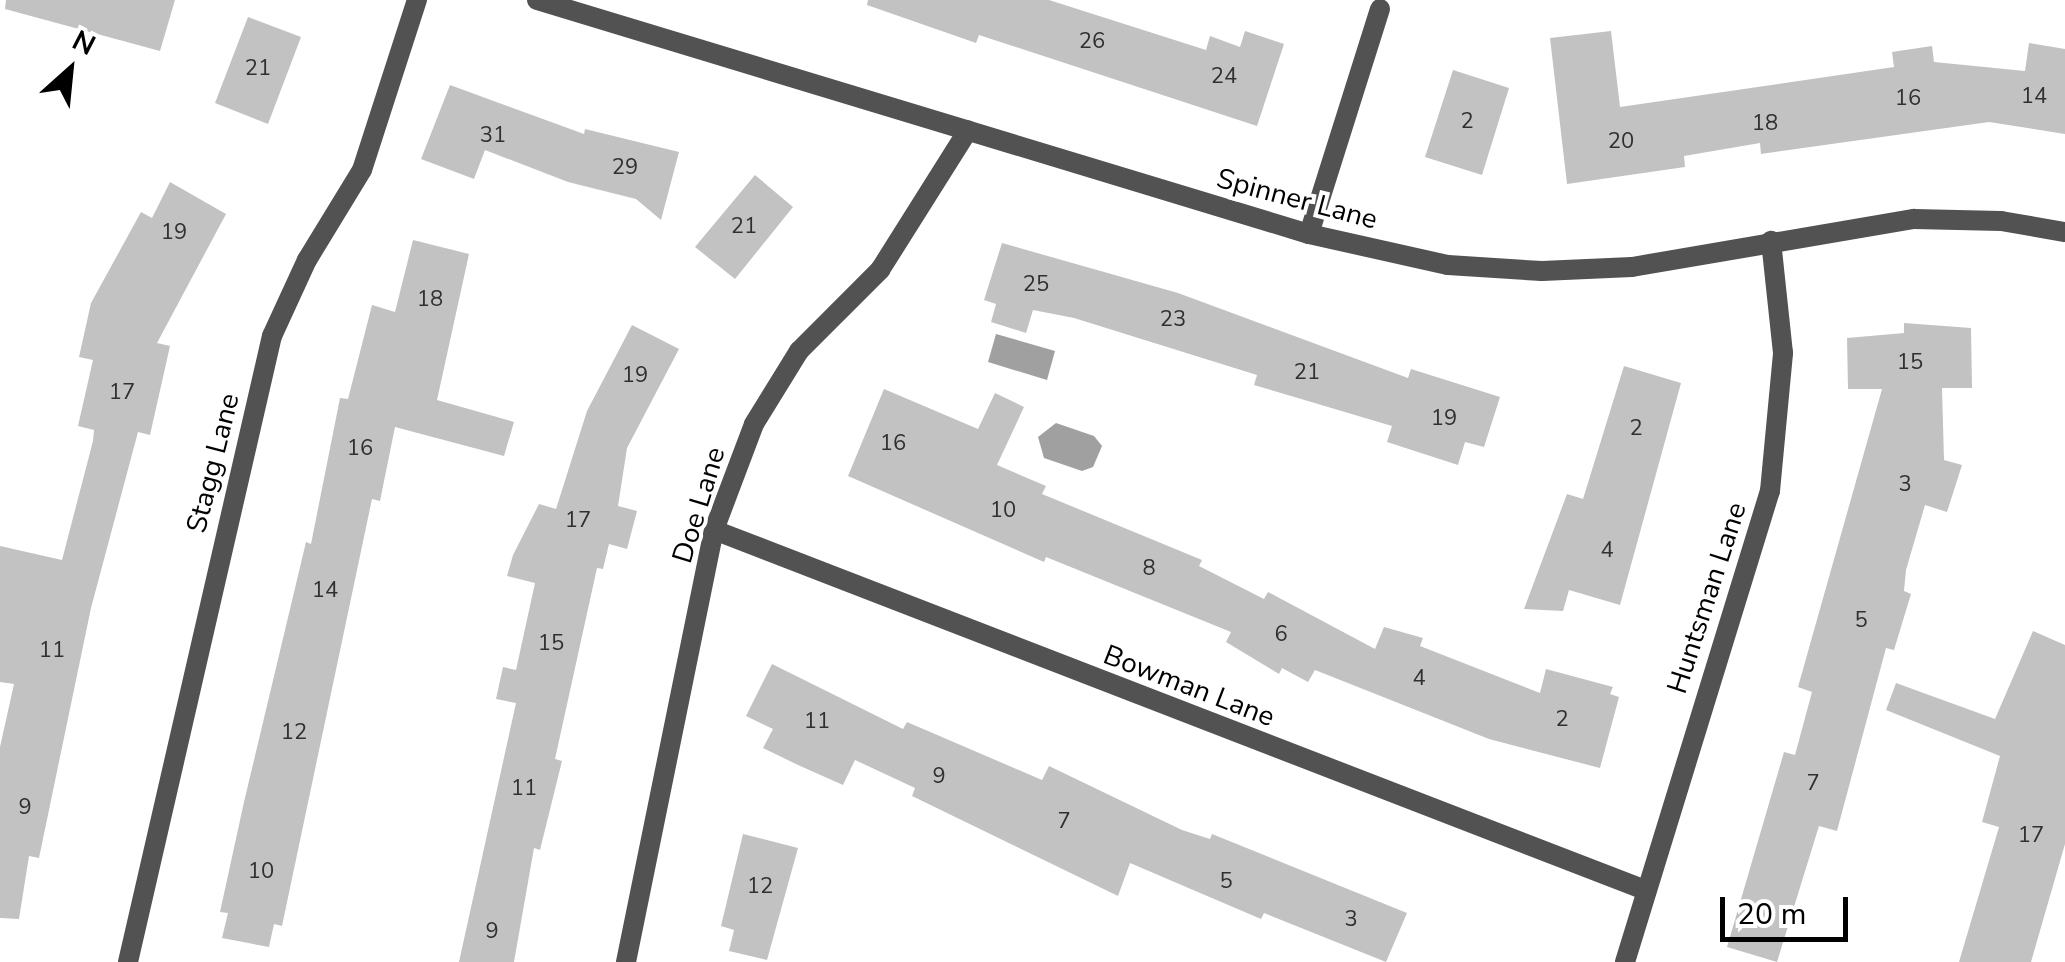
<!DOCTYPE html>
<html>
<head>
<meta charset="utf-8">
<style>
  body { margin:0 }
  #map { position:relative; width:2065px; height:962px; overflow:hidden; background:#fff; font-family:"Nunito Sans",sans-serif }
  div>[style] { position:absolute }
  [style*='--x'] { left:calc(var(--x)*1px); top:calc(var(--y)*1px); width:calc(var(--w)*1px); rotate:calc(var(--a)*1deg) }
  .water>* { inset:0; background:#a0a0a0 }
  .building>* { inset:0; background:#c2c2c2 }
  .minor>* { height:20px; margin:-10px; padding:0 10px; transform-origin:10px; border-radius:10px; background:#525252 }
  span { translate:-50% -50%; white-space:nowrap; text-align:center; line-height:1.15; -webkit-text-stroke:8px #fff; paint-order:stroke }
  .number-label { font-size:22px; color:#303030 }
  .number-label span { -webkit-text-stroke-width:0 }
  .street-label { font-size:28px; color:#000 }
  .north { position:absolute; left:20px; top:20px; width:100px; height:100px; -webkit-text-stroke:8px #fff; paint-order:stroke; rotate:27deg; font-size:28px; font-weight:700; line-height:40px; text-align:center; color:#000 }
  .north::after { content:''; display:block; margin:auto; width:35px; height:45px; background:#000; clip-path:polygon(50% 0,100% 100%,50% 72%,0 100%) }
  .scale { position:absolute; left:1720px; top:897px; width:128px; height:45px; box-sizing:border-box; border:5px solid #000; border-top:0; padding-left:12px; font-size:30px; line-height:35px; white-space:nowrap; color:#000; -webkit-text-stroke:8px #fff; paint-order:stroke }
</style>
</head>
<body>
<div id="map">
  <div class="water">
    <i style="clip-path:polygon(996px 334px,1055px 351px,1047px 380px,988px 362px)"></i>
    <i style="clip-path:polygon(1056px 423px,1094px 436px,1102px 446px,1093px 467px,1082px 471px,1044px 458px,1038px 437px)"></i>
  </div>
  <div class="building">
    <i style="clip-path:polygon(6px 0,175px 0,160px 51px,5px 9px)"></i>
    <i style="clip-path:polygon(868px 0,1049px 0,1206px 50px,1210px 36px,1240px 47px,1245px 31px,1284px 44px,1257px 126px,979px 35px,976px 43px,867px 5px)"></i>
    <i style="clip-path:polygon(248px 17px,301px 37px,268px 124px,215px 103px)"></i>
    <i style="clip-path:polygon(1611px 31px,1620px 107px,1894px 67px,1892px 52px,1932px 46px,1934px 62px,2025px 71px,2029px 43px,2065px 49px,2065px 134px,1989px 122px,1761px 154px,1760px 143px,1684px 156px,1685px 167px,1567px 184px,1550px 38px)"></i>
    <i style="clip-path:polygon(1453px 70px,1509px 88px,1482px 175px,1425px 157px)"></i>
    <i style="clip-path:polygon(450px 85px,584px 134px,585px 129px,679px 152px,661px 220px,636px 199px,568px 182px,485px 150px,474px 179px,421px 159px)"></i>
    <i style="clip-path:polygon(755px 175px,793px 207px,735px 279px,695px 247px)"></i>
    <i style="clip-path:polygon(170px 182px,226px 214px,157px 343px,170px 346px,150px 435px,138px 432px,91px 608px,39px 858px,29px 856px,19px 919px,0 918px,0 747px,14px 684px,0 682px,0 546px,62px 560px,93px 441px,94px 430px,78px 426px,93px 360px,79px 357px,91px 303px,141px 212px,152px 218px)"></i>
    <i style="clip-path:polygon(413px 240px,469px 254px,437px 400px,514px 422px,504px 456px,395px 427px,380px 501px,372px 499px,282px 926px,274px 924px,269px 947px,222px 938px,228px 913px,220px 912px,244px 802px,306px 542px,311px 544px,340px 398px,348px 399px,372px 305px,395px 312px)"></i>
    <i style="clip-path:polygon(1002px 243px,1178px 293px,1408px 378px,1411px 369px,1500px 397px,1484px 447px,1465px 442px,1458px 465px,1387px 442px,1392px 426px,1254px 385px,1257px 375px,1074px 318px,1033px 310px,1026px 333px,991px 322px,996px 304px,984px 300px)"></i>
    <i style="clip-path:polygon(1904px 323px,1971px 328px,1972px 388px,1942px 388px,1944px 460px,1962px 465px,1947px 512px,1925px 505px,1906px 570px,1904px 591px,1911px 594px,1894px 650px,1886px 648px,1837px 831px,1819px 826px,1777px 962px,1727px 947px,1784px 752px,1795px 755px,1812px 692px,1798px 687px,1882px 389px,1848px 389px,1847px 338px,1904px 333px)"></i>
    <i style="clip-path:polygon(632px 325px,679px 349px,627px 448px,618px 506px,637px 511px,627px 549px,609px 544px,603px 569px,597px 568px,555px 759px,562px 761px,540px 850px,534px 848px,514px 962px,459px 962px,516px 703px,496px 699px,503px 667px,516px 670px,535px 583px,507px 576px,513px 555px,539px 504px,556px 509px,587px 411px)"></i>
    <i style="clip-path:polygon(1624px 366px,1681px 383px,1620px 605px,1569px 590px,1563px 611px,1524px 609px,1567px 494px,1583px 499px)"></i>
    <i style="clip-path:polygon(884px 389px,978px 429px,995px 393px,1024px 407px,997px 465px,1046px 486px,1042px 494px,1202px 560px,1199px 566px,1264px 599px,1268px 592px,1375px 649px,1384px 627px,1423px 638px,1420px 646px,1540px 693px,1546px 669px,1613px 687px,1610px 694px,1619px 697px,1600px 768px,1489px 739px,1315px 670px,1308px 682px,1282px 668px,1279px 674px,1226px 642px,1231px 632px,1046px 557px,1044px 562px,848px 476px)"></i>
    <i style="clip-path:polygon(2033px 631px,2065px 645px,2065px 844px,2031px 962px,1959px 962px,1999px 827px,1982px 822px,2000px 756px,1886px 710px,1896px 683px,1995px 719px)"></i>
    <i style="clip-path:polygon(772px 664px,903px 729px,907px 722px,1042px 780px,1049px 766px,1182px 830px,1210px 839px,1212px 834px,1407px 913px,1386px 962px,1264px 913px,1261px 919px,1130px 863px,1118px 896px,912px 796px,915px 788px,855px 760px,843px 785px,798px 765px,763px 748px,773px 729px,746px 716px)"></i>
    <i style="clip-path:polygon(743px 834px,798px 848px,767px 960px,729px 951px,734px 930px,721px 926px)"></i>
  </div>
  <div class="minor">
    <i style="--x:537;--y:0;--w:807;--a:16.86"></i>
    <i style="--x:1309;--y:234;--w:142;--a:12.6"></i>
    <i style="--x:1448;--y:265;--w:94;--a:3.7"></i>
    <i style="--x:1542;--y:271;--w:90;--a:-2.5"></i>
    <i style="--x:1632;--y:267;--w:286;--a:-9.7"></i>
    <i style="--x:1914;--y:219;--w:87;--a:1.3"></i>
    <i style="--x:2001;--y:221;--w:65;--a:9.8"></i>
    <i style="--x:1309;--y:234;--w:236;--a:-72.5"></i>
    <i style="--x:714;--y:530;--w:998;--a:21.14"></i>
    <i style="--x:128;--y:962;--w:642;--a:-77.05"></i>
    <i style="--x:272;--y:336;--w:84;--a:-65.3"></i>
    <i style="--x:307;--y:260;--w:105;--a:-58.6"></i>
    <i style="--x:362;--y:170;--w:179;--a:-72.1"></i>
    <i style="--x:626;--y:962;--w:441;--a:-78.5"></i>
    <i style="--x:714;--y:530;--w:113;--a:-69.3"></i>
    <i style="--x:754;--y:424;--w:86;--a:-58.3"></i>
    <i style="--x:799;--y:351;--w:115;--a:-45"></i>
    <i style="--x:880;--y:270;--w:165;--a:-57.8"></i>
    <i style="--x:1625;--y:962;--w:493;--a:-72.9"></i>
    <i style="--x:1770;--y:491;--w:139;--a:-84.6"></i>
    <i style="--x:1783;--y:353;--w:113;--a:-96.1"></i>
  </div>
  <div class="number-label">
    <span style="left:1092px;top:42px">26</span>
    <span style="left:258px;top:69px">21</span>
    <span style="left:1224px;top:77px">24</span>
    <span style="left:2034px;top:97px">14</span>
    <span style="left:1908px;top:99px">16</span>
    <span style="left:1467px;top:122px">2</span>
    <span style="left:1765px;top:124px">18</span>
    <span style="left:493px;top:136px">31</span>
    <span style="left:1621px;top:142px">20</span>
    <span style="left:625px;top:168px">29</span>
    <span style="left:744px;top:227px">21</span>
    <span style="left:174px;top:233px">19</span>
    <span style="left:1036px;top:285px">25</span>
    <span style="left:430px;top:300px">18</span>
    <span style="left:1173px;top:320px">23</span>
    <span style="left:1910px;top:363px">15</span>
    <span style="left:1307px;top:373px">21</span>
    <span style="left:635px;top:376px">19</span>
    <span style="left:122px;top:393px">17</span>
    <span style="left:1444px;top:419px">19</span>
    <span style="left:1636px;top:429px">2</span>
    <span style="left:893px;top:444px">16</span>
    <span style="left:360px;top:449px">16</span>
    <span style="left:1905px;top:485px">3</span>
    <span style="left:1003px;top:511px">10</span>
    <span style="left:578px;top:521px">17</span>
    <span style="left:1607px;top:551px">4</span>
    <span style="left:1149px;top:569px">8</span>
    <span style="left:325px;top:591px">14</span>
    <span style="left:1861px;top:621px">5</span>
    <span style="left:1281px;top:635px">6</span>
    <span style="left:551px;top:644px">15</span>
    <span style="left:52px;top:651px">11</span>
    <span style="left:1419px;top:679px">4</span>
    <span style="left:1562px;top:720px">2</span>
    <span style="left:817px;top:722px">11</span>
    <span style="left:294px;top:733px">12</span>
    <span style="left:939px;top:777px">9</span>
    <span style="left:1813px;top:784px">7</span>
    <span style="left:524px;top:789px">11</span>
    <span style="left:25px;top:808px">9</span>
    <span style="left:1064px;top:822px">7</span>
    <span style="left:2031px;top:836px">17</span>
    <span style="left:261px;top:872px">10</span>
    <span style="left:1226px;top:882px">5</span>
    <span style="left:760px;top:887px">12</span>
    <span style="left:1351px;top:920px">3</span>
    <span style="left:492px;top:932px">9</span>
  </div>
  <div class="street-label">
    <span style="left:1297px;top:199px;rotate:15deg">Spinner Lane</span>
    <span style="left:213px;top:463px;rotate:-76deg">Stagg Lane</span>
    <span style="left:699px;top:505px;rotate:-73deg">Doe Lane</span>
    <span style="left:1707px;top:598px;rotate:-72deg">Huntsman Lane</span>
    <span style="left:1189px;top:686px;rotate:21deg">Bowman Lane</span>
  </div>
  <div class="north">N</div>
  <div class="scale">20 m</div>
</div>
</body>
</html>
